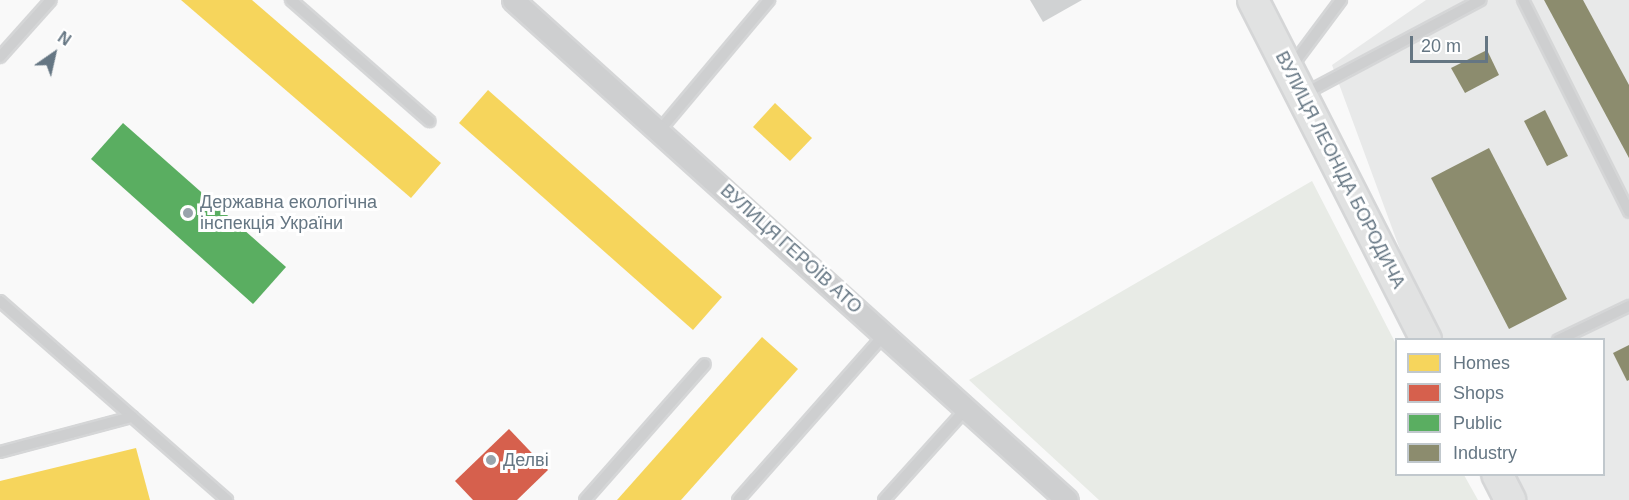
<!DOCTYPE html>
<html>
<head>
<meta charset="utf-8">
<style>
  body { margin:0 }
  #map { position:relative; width:1629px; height:500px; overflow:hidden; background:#f9f9f9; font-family:Arial,sans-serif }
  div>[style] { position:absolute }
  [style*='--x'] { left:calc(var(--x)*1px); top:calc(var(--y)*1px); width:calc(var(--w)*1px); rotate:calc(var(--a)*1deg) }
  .built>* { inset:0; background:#e8e9e9 }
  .green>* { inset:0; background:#e8ebe6 }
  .homes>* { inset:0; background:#f6d55c }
  .shops>* { inset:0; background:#d6604d }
  .public>* { inset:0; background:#5aae61 }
  .industry>* { inset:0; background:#8c8c6e }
  .building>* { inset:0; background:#d0d2d3 }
  .roads { filter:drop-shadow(2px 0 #d5d6d7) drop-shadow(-2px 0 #d5d6d7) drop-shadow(0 2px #d5d6d7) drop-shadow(0 -2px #d5d6d7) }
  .lane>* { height:10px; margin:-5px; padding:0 5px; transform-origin:5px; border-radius:5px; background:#cecfd0 }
  .street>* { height:21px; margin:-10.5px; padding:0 10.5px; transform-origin:10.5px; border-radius:10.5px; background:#cecfd0 }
  .secondary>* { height:30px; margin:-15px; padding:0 15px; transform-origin:15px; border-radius:15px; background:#e1e2e2 }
  .dots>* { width:16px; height:16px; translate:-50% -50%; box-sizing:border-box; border:3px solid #fff; border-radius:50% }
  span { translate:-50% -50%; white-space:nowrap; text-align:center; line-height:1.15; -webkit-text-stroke:6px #fff; paint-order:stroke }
  .street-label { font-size:18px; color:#657683 }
  .poi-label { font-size:18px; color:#657683 }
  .left { translate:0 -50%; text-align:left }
  .legend { position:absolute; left:1395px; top:338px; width:210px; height:138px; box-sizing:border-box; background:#fff; border:2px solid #c1c8cd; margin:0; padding:8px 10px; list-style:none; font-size:18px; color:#657683 }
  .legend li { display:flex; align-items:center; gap:12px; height:30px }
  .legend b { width:30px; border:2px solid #c1c8cd }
  .north { position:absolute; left:24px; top:24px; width:60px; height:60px; -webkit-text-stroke:4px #fff; paint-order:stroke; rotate:34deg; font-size:16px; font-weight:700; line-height:24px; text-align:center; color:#657683 }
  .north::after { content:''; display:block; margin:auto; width:21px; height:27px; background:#657683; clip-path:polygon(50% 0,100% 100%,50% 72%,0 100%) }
  .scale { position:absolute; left:1410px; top:36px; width:78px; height:27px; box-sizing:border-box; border:3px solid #657683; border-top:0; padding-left:8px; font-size:18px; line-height:21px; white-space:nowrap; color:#657683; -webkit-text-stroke:4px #fff; paint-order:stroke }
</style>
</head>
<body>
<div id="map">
  <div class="built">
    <i style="clip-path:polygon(1426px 0,1629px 0,1629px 500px,1510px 500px,1497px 475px,1604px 474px,1604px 340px,1433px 339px,1332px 65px)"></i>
  </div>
  <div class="green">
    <i style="clip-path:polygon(1312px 181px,1396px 344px,1396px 474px,1464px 475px,1478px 500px,1099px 500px,969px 380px)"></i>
  </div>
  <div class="homes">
    <i style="clip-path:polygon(181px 0,252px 0,441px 163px,411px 198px)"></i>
    <i style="clip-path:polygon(488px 90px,722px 297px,693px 330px,459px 123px)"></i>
    <i style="clip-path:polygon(775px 103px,812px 138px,790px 161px,753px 127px)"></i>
    <i style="clip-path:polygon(762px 337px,798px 369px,681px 500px,617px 500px)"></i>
    <i style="clip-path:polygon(136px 448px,150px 500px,0 500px,0 481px)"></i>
  </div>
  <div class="shops">
    <i style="clip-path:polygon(509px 429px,548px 470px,517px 500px,473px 500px,455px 481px)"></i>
  </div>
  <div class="public">
    <i style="clip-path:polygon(123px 123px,286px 267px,253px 304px,91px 159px)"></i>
  </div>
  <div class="industry">
    <i style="clip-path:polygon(1544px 0,1583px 0,1629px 85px,1629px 158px)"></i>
    <i style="clip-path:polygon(1487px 50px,1499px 75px,1465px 93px,1451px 68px)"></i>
    <i style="clip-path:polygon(1545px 110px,1568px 156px,1547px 166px,1524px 121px)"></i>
    <i style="clip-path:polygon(1489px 148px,1567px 299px,1509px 329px,1431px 178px)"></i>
    <i style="clip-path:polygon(1629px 345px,1629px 380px,1627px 381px,1613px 353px)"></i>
  </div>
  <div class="building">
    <i style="clip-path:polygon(1030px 0,1082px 0,1043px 22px)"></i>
  </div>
  <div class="roads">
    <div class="lane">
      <i style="--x:291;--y:0;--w:184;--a:41.2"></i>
      <i style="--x:1523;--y:0;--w:237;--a:63.4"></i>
      <i style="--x:0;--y:57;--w:76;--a:-48.2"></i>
      <i style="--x:1291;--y:67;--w:84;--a:-53.3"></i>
      <i style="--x:1304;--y:94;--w:200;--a:-28"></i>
      <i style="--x:660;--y:130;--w:170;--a:-50"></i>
      <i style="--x:0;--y:301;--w:302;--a:41.2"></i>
      <i style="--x:1558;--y:340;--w:79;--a:-25.6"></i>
      <i style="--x:0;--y:452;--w:137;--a:-14.9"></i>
      <i style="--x:585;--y:500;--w:181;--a:-48.6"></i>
      <i style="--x:738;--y:500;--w:222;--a:-48.5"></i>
      <i style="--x:884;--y:500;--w:122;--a:-48"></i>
    </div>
    <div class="street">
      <i style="--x:513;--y:0;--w:746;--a:42.07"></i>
    </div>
    <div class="secondary">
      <i style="--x:1253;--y:0;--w:381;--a:63"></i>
      <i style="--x:1497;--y:474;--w:29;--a:63"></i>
    </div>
  </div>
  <div class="dots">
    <i style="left:188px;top:213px;background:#99a4ac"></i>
    <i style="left:491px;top:460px;background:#99a4ac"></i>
  </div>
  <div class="street-label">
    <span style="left:1340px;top:170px;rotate:63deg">ВУЛИЦЯ ЛЕОНІДА БОРОДИЧА</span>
    <span style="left:791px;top:249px;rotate:42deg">ВУЛИЦЯ ГЕРОЇВ АТО</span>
  </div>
  <div class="poi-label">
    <span class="left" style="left:200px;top:213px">Державна екологічна<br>інспекція України</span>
    <span class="left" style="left:503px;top:460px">Делві</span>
  </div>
  <ul class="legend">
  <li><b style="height:16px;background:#f6d55c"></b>Homes</li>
  <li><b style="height:16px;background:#d6604d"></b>Shops</li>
  <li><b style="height:16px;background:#5aae61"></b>Public</li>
  <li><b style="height:16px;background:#8c8c6e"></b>Industry</li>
  </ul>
  <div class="north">N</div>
  <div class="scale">20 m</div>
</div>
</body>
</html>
